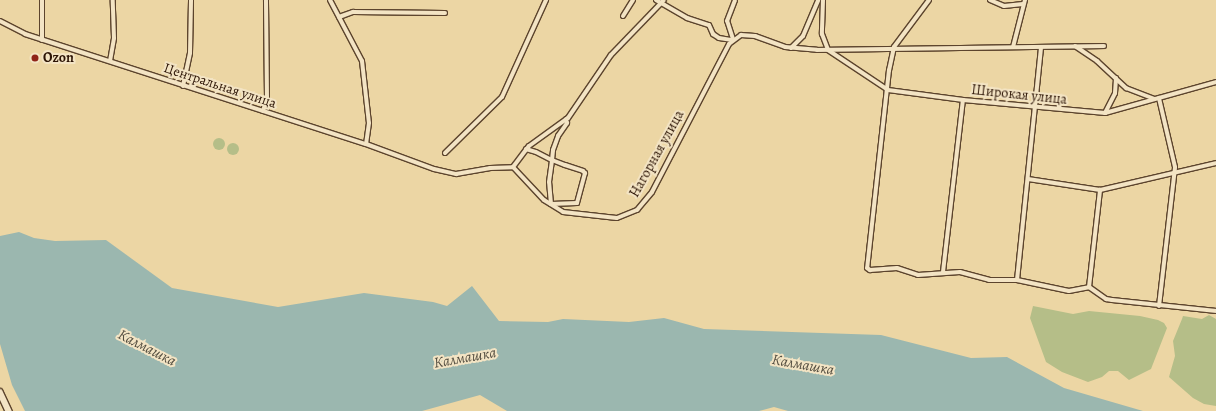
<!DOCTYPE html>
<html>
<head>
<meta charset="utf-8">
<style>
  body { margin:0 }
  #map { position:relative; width:1216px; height:411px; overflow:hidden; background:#ecd6a4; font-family:Alegreya,serif }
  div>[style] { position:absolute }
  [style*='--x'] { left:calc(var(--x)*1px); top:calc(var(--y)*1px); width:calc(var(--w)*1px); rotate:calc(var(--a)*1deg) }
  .green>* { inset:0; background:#b5be88 }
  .round { border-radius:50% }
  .water>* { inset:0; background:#9bb7af }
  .roads { filter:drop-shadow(1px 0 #5c442d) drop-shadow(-1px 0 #5c442d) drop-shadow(0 1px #5c442d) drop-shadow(0 -1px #5c442d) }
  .street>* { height:4px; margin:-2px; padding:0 2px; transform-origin:2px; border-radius:2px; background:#f3e4c4 }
  .secondary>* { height:5.5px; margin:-2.75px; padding:0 2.75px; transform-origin:2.75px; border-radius:2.75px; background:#f3e4c4 }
  .dots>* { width:11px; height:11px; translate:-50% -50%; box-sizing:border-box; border:2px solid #f3e4c4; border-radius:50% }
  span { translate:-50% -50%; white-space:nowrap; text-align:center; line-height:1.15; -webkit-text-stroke:4px #f3e4c4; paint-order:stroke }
  .poi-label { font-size:14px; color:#2c1405; font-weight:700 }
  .left { translate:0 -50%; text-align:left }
  .street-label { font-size:14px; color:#2c1405 }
  .water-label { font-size:15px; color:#534d40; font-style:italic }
</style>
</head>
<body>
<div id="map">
  <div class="green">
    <i class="round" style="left:213px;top:138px;width:12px;height:12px"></i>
    <i class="round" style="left:227px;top:143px;width:12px;height:12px"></i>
    <i style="clip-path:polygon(1033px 306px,1073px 314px,1089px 311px,1140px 316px,1158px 320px,1164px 323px,1167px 328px,1151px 369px,1129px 380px,1118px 371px,1109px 371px,1102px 377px,1088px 382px,1062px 372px,1046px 362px,1030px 318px)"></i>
    <i style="clip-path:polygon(1209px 315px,1216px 319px,1216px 406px,1204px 404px,1193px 398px,1169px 377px,1175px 356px,1173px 341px,1182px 319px,1183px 316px,1202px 319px)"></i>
  </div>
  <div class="water">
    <i style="clip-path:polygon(19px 232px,34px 238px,55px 241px,106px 240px,172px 288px,278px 307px,364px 293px,433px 302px,447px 306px,472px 286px,499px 321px,548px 322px,563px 319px,629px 322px,664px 318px,704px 329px,881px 335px,971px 358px,1007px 357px,1064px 388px,1143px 411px,788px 411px,774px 407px,759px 411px,507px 411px,480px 395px,422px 411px,25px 411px,12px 385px,0 344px,0 236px)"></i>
  </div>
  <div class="roads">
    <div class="street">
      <i style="--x:330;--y:0;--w:69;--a:62.3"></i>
      <i style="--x:362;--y:61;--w:62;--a:83.6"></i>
      <i style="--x:369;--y:123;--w:21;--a:98"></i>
      <i style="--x:656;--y:0;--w:36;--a:30"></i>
      <i style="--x:687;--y:18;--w:23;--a:18"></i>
      <i style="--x:709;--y:25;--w:10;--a:66"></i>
      <i style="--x:713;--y:34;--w:7;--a:34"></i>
      <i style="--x:719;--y:38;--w:12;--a:9"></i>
      <i style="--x:823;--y:0;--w:34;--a:92"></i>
      <i style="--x:822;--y:34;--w:17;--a:69"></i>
      <i style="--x:828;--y:50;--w:72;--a:33.7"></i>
      <i style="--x:888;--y:90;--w:76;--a:7.6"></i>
      <i style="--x:963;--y:100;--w:143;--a:5.2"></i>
      <i style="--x:1105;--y:113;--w:115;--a:-15.6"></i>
      <i style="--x:929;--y:0;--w:59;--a:126.7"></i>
      <i style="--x:894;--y:47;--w:24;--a:102"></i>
      <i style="--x:889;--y:70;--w:199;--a:96.3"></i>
      <i style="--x:867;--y:268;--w:4;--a:34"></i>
      <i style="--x:870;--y:270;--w:27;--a:-4"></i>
      <i style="--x:897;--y:268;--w:22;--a:18"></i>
      <i style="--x:918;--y:275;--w:42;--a:-4.1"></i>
      <i style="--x:960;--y:272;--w:30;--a:15"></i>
      <i style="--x:989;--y:280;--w:28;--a:0"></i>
      <i style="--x:1017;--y:280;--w:53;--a:11.9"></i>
      <i style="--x:1069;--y:291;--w:20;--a:-11"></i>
      <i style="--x:990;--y:0;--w:15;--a:23"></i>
      <i style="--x:1004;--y:6;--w:19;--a:-6"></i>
      <i style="--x:623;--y:16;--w:19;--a:-58"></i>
      <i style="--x:339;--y:17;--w:15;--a:-20"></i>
      <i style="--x:353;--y:12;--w:92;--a:0.6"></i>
      <i style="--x:0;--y:21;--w:28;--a:27"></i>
      <i style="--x:25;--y:34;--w:358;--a:17.9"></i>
      <i style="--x:366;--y:144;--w:72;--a:20.2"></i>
      <i style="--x:434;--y:169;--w:23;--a:13"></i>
      <i style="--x:456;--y:174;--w:35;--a:-10"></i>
      <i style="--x:490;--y:168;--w:23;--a:-2"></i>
      <i style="--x:733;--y:39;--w:19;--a:-108"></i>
      <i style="--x:727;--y:21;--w:22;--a:-69"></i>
      <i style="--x:42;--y:40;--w:40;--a:-90"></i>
      <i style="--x:1075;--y:46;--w:27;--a:34"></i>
      <i style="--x:1097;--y:61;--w:40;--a:43"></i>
      <i style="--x:1126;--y:88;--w:30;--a:21"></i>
      <i style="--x:1013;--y:47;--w:49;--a:-75.7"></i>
      <i style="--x:791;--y:48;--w:17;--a:-45"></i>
      <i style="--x:803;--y:36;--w:39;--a:-67"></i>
      <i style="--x:110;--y:61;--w:23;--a:-80"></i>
      <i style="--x:114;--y:38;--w:38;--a:-92"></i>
      <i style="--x:183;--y:86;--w:34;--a:-78"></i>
      <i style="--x:190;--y:53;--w:53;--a:-88.9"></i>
      <i style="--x:263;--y:111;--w:14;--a:-73"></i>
      <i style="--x:267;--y:98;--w:98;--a:-90.6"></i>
      <i style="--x:1105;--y:113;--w:22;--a:-63"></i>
      <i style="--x:1115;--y:93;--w:15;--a:-86"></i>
      <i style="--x:526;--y:149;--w:10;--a:17"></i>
      <i style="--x:536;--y:152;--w:18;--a:27"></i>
      <i style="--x:552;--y:160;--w:14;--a:21"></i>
      <i style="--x:565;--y:165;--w:19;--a:18"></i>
      <i style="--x:583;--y:171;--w:3;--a:45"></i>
      <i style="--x:585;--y:173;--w:31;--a:105"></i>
      <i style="--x:577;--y:203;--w:26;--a:178"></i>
      <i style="--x:551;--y:204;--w:22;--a:-95"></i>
      <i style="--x:549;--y:182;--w:22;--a:-82"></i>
      <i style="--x:552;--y:160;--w:10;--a:-84"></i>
      <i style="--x:553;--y:150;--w:15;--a:-70"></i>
      <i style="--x:558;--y:136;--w:16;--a:-55"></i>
      <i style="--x:567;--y:123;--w:4;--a:-104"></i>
      <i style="--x:445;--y:153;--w:80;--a:-44.5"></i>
      <i style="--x:502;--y:97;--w:107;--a:-65.6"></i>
      <i style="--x:513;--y:167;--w:45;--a:46.8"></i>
      <i style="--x:544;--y:200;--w:22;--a:32"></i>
      <i style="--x:563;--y:212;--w:54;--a:6.3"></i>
      <i style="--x:617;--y:218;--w:22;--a:-22"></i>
      <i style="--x:637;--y:210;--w:23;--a:-50"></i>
      <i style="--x:652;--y:192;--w:167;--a:-62.5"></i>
      <i style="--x:729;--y:44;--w:15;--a:-37"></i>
      <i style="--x:741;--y:35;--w:14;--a:4"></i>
      <i style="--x:755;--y:36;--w:32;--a:20"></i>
      <i style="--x:785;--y:47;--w:32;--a:5"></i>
      <i style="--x:817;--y:50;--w:287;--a:-0.8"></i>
      <i style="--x:513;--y:167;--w:26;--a:-53"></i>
      <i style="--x:529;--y:146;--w:48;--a:-35.7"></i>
      <i style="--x:568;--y:118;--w:76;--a:-55.7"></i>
      <i style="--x:611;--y:55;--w:76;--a:-46.1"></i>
      <i style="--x:1028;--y:179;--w:73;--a:8.7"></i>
      <i style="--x:1100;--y:190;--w:119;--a:-13.1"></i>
      <i style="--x:943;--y:272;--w:173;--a:-83.4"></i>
      <i style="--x:1017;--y:280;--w:234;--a:-84.1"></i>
      <i style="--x:1089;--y:287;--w:21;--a:35"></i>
      <i style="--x:1106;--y:299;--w:6;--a:9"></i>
      <i style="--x:1112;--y:300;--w:105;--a:6"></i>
      <i style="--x:1089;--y:287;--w:98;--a:-83.5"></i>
      <i style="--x:1159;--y:306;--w:140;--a:-83.4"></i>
      <i style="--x:1175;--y:167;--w:71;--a:-103.1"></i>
    </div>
    <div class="secondary">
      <i style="--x:0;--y:392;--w:21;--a:65"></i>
    </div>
  </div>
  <div class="dots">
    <i style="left:35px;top:58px;background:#8f2418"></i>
  </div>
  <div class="poi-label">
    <span class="left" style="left:43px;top:58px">Ozon</span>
  </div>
  <div class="street-label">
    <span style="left:220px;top:86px;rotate:18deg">Центральная улица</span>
    <span style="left:1019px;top:95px;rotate:6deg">Широкая улица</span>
    <span style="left:657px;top:154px;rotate:-61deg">Нагорная улица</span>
  </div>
  <div class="water-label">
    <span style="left:147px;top:348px;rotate:27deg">Калмашка</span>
    <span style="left:465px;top:358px;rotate:-10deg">Калмашка</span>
    <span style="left:803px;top:365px;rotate:10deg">Калмашка</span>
  </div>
</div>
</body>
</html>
